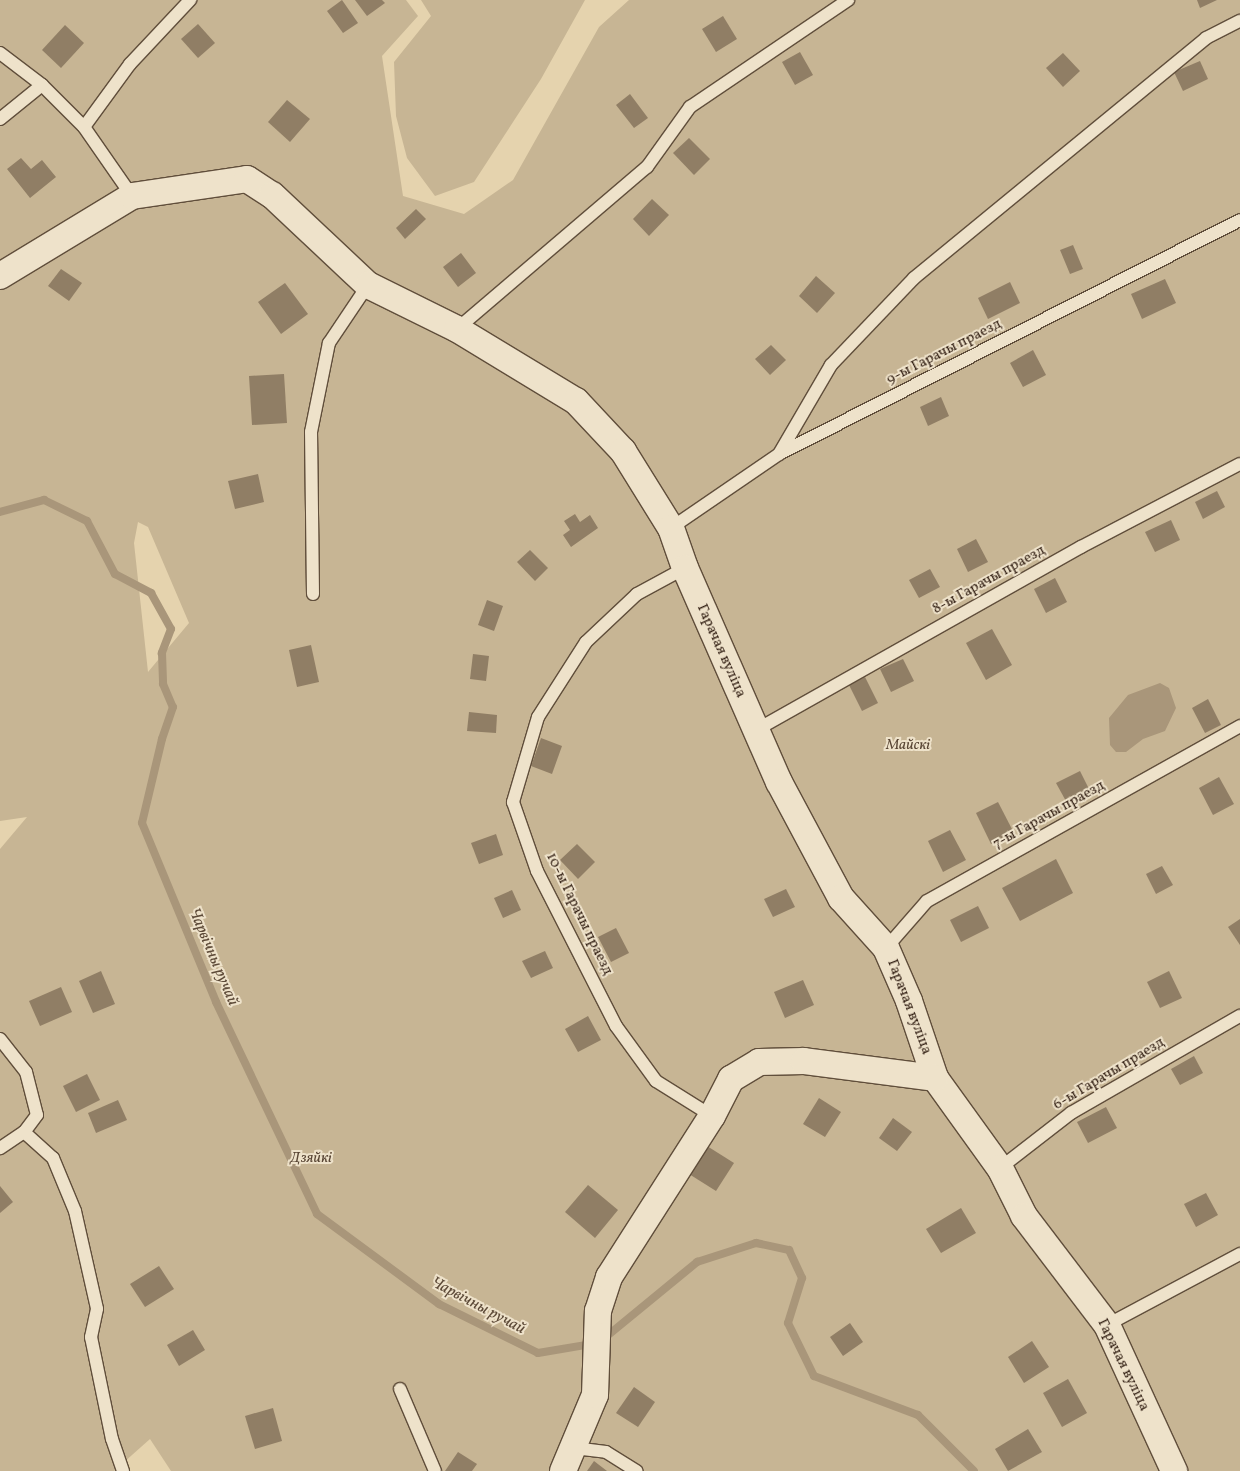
<!DOCTYPE html>
<html>
<head>
<meta charset="utf-8">
<style>
  body { margin:0 }
  #map { position:relative; width:1240px; height:1471px; overflow:hidden; background:#e5d3ae; font-family:Vollkorn,serif }
  div>[style] { position:absolute }
  [style*='--x'] { left:calc(var(--x)*1px); top:calc(var(--y)*1px); width:calc(var(--w)*1px); rotate:calc(var(--a)*1deg) }
  .green>* { inset:0; background:#c7b594 }
  .water>* { inset:0; background:#a9967a }
  .stream>* { height:8px; margin:-4px; padding:0 4px; transform-origin:4px; border-radius:4px; background:#a9967a }
  .building>* { inset:0; background:#907e65 }
  .roads { filter:drop-shadow(1px 0 #604e3b) drop-shadow(-1px 0 #604e3b) drop-shadow(0 1px #604e3b) drop-shadow(0 -1px #604e3b) }
  .service>* { height:12px; margin:-6px; padding:0 6px; transform-origin:6px; border-radius:6px; background:#eee2ca }
  .minor>* { height:26px; margin:-13px; padding:0 13px; transform-origin:13px; border-radius:13px; background:#eee2ca }
  span { translate:-50% -50%; white-space:nowrap; text-align:center; line-height:1.15; -webkit-text-stroke:4px #eee2ca; paint-order:stroke }
  .street-label { font-size:15px; color:#342115 }
  .park-label { font-size:15px; color:#594635; font-style:italic }
  .water-label { font-size:16px; color:#5d4a38; font-style:italic }
</style>
</head>
<body>
<div id="map">
  <div class="green">
    <i style="clip-path:polygon(evenodd,0 0,406px 0,418px 16px,382px 56px,403px 196px,464px 214px,513px 180px,599px 27px,629px 0,1240px 0,1240px 1471px,171px 1471px,150px 1439px,114px 1471px,0 1471px,0 849px,27px 817px,0 821px,0 0,138px 522px,148px 527px,189px 623px,148px 672px,134px 543px,138px 522px)"></i>
    <i style="clip-path:polygon(421px 0,585px 0,541px 79px,474px 182px,435px 196px,407px 158px,396px 116px,394px 62px,431px 16px)"></i>
  </div>
  <div class="water">
    <i style="clip-path:polygon(1160px 683px,1169px 688px,1176px 708px,1165px 731px,1143px 739px,1126px 752px,1116px 752px,1110px 745px,1109px 718px,1128px 695px)"></i>
  </div>
  <div class="stream">
    <i style="--x:0;--y:512;--w:46;--a:-15.3"></i>
    <i style="--x:44;--y:500;--w:48;--a:26"></i>
    <i style="--x:87;--y:521;--w:60;--a:62.2"></i>
    <i style="--x:115;--y:574;--w:41;--a:27.8"></i>
    <i style="--x:151;--y:593;--w:41;--a:60.9"></i>
    <i style="--x:171;--y:629;--w:26;--a:111"></i>
    <i style="--x:162;--y:653;--w:31;--a:88"></i>
    <i style="--x:163;--y:684;--w:25;--a:67"></i>
    <i style="--x:173;--y:707;--w:34;--a:109"></i>
    <i style="--x:162;--y:739;--w:86;--a:103.4"></i>
    <i style="--x:142;--y:823;--w:194;--a:67.5"></i>
    <i style="--x:216;--y:1002;--w:235;--a:64.5"></i>
    <i style="--x:317;--y:1214;--w:152;--a:36.4"></i>
    <i style="--x:439;--y:1304;--w:110;--a:26.3"></i>
    <i style="--x:538;--y:1353;--w:49;--a:-9.5"></i>
    <i style="--x:607;--y:1336;--w:117;--a:-39.4"></i>
    <i style="--x:697;--y:1262;--w:62;--a:-17.9"></i>
    <i style="--x:756;--y:1243;--w:34;--a:12"></i>
    <i style="--x:789;--y:1250;--w:31;--a:65"></i>
    <i style="--x:802;--y:1278;--w:47;--a:107.3"></i>
    <i style="--x:788;--y:1323;--w:59;--a:63.9"></i>
    <i style="--x:814;--y:1376;--w:111;--a:20.6"></i>
    <i style="--x:918;--y:1415;--w:79;--a:45"></i>
  </div>
  <div class="building">
    <i style="clip-path:polygon(342px 0,358px 23px,343px 33px,327px 11px)"></i>
    <i style="clip-path:polygon(355px 0,382px 0,385px 3px,367px 16px)"></i>
    <i style="clip-path:polygon(1197px 0,1217px 0,1200px 8px)"></i>
    <i style="clip-path:polygon(723px 16px,737px 39px,716px 52px,702px 29px)"></i>
    <i style="clip-path:polygon(198px 24px,215px 43px,198px 58px,181px 39px)"></i>
    <i style="clip-path:polygon(65px 25px,84px 43px,61px 68px,42px 50px)"></i>
    <i style="clip-path:polygon(800px 52px,813px 75px,795px 85px,782px 62px)"></i>
    <i style="clip-path:polygon(1063px 53px,1080px 71px,1063px 87px,1046px 68px)"></i>
    <i style="clip-path:polygon(1200px 61px,1208px 79px,1183px 91px,1174px 72px)"></i>
    <i style="clip-path:polygon(630px 94px,648px 118px,634px 128px,616px 105px)"></i>
    <i style="clip-path:polygon(287px 100px,310px 119px,290px 142px,268px 122px)"></i>
    <i style="clip-path:polygon(689px 138px,710px 159px,694px 175px,673px 153px)"></i>
    <i style="clip-path:polygon(21px 158px,31px 169px,42px 160px,56px 177px,30px 198px,7px 169px)"></i>
    <i style="clip-path:polygon(652px 199px,669px 215px,649px 236px,633px 219px)"></i>
    <i style="clip-path:polygon(416px 209px,426px 219px,405px 239px,396px 228px)"></i>
    <i style="clip-path:polygon(1073px 245px,1083px 269px,1070px 274px,1060px 250px)"></i>
    <i style="clip-path:polygon(461px 253px,476px 273px,458px 287px,443px 267px)"></i>
    <i style="clip-path:polygon(61px 269px,82px 283px,69px 301px,48px 286px)"></i>
    <i style="clip-path:polygon(816px 276px,835px 293px,817px 313px,799px 296px)"></i>
    <i style="clip-path:polygon(1165px 279px,1176px 303px,1142px 319px,1131px 294px)"></i>
    <i style="clip-path:polygon(1010px 282px,1020px 303px,988px 319px,978px 298px)"></i>
    <i style="clip-path:polygon(285px 283px,308px 314px,281px 334px,258px 302px)"></i>
    <i style="clip-path:polygon(771px 345px,786px 360px,770px 375px,755px 359px)"></i>
    <i style="clip-path:polygon(1033px 350px,1046px 375px,1023px 387px,1010px 363px)"></i>
    <i style="clip-path:polygon(284px 374px,287px 423px,252px 425px,249px 376px)"></i>
    <i style="clip-path:polygon(941px 397px,949px 416px,928px 426px,920px 407px)"></i>
    <i style="clip-path:polygon(258px 474px,264px 502px,235px 509px,228px 481px)"></i>
    <i style="clip-path:polygon(1217px 491px,1225px 507px,1203px 519px,1195px 502px)"></i>
    <i style="clip-path:polygon(575px 514px,580px 522px,590px 515px,598px 528px,571px 547px,563px 535px,570px 530px,564px 521px)"></i>
    <i style="clip-path:polygon(1171px 520px,1180px 540px,1155px 552px,1145px 532px)"></i>
    <i style="clip-path:polygon(976px 539px,988px 562px,968px 572px,957px 549px)"></i>
    <i style="clip-path:polygon(530px 550px,548px 568px,535px 581px,517px 562px)"></i>
    <i style="clip-path:polygon(930px 569px,940px 587px,919px 598px,909px 580px)"></i>
    <i style="clip-path:polygon(1055px 578px,1067px 602px,1046px 613px,1034px 589px)"></i>
    <i style="clip-path:polygon(487px 600px,503px 606px,494px 631px,478px 625px)"></i>
    <i style="clip-path:polygon(992px 629px,1012px 665px,986px 680px,966px 643px)"></i>
    <i style="clip-path:polygon(311px 645px,319px 682px,297px 687px,289px 650px)"></i>
    <i style="clip-path:polygon(473px 654px,489px 656px,486px 681px,470px 679px)"></i>
    <i style="clip-path:polygon(903px 659px,914px 681px,891px 692px,880px 669px)"></i>
    <i style="clip-path:polygon(865px 677px,878px 703px,862px 711px,849px 685px)"></i>
    <i style="clip-path:polygon(1208px 699px,1221px 725px,1205px 733px,1192px 708px)"></i>
    <i style="clip-path:polygon(469px 712px,497px 715px,496px 733px,467px 731px)"></i>
    <i style="clip-path:polygon(541px 738px,562px 746px,552px 774px,531px 766px)"></i>
    <i style="clip-path:polygon(1080px 771px,1090px 791px,1067px 803px,1056px 783px)"></i>
    <i style="clip-path:polygon(1219px 777px,1234px 804px,1213px 815px,1199px 788px)"></i>
    <i style="clip-path:polygon(998px 802px,1014px 833px,991px 844px,976px 813px)"></i>
    <i style="clip-path:polygon(950px 830px,966px 860px,943px 872px,928px 841px)"></i>
    <i style="clip-path:polygon(496px 834px,503px 855px,479px 864px,471px 843px)"></i>
    <i style="clip-path:polygon(577px 844px,595px 862px,578px 879px,560px 860px)"></i>
    <i style="clip-path:polygon(1056px 859px,1073px 893px,1020px 921px,1002px 888px)"></i>
    <i style="clip-path:polygon(1162px 866px,1173px 885px,1156px 894px,1146px 874px)"></i>
    <i style="clip-path:polygon(786px 889px,795px 907px,773px 917px,764px 899px)"></i>
    <i style="clip-path:polygon(512px 890px,521px 910px,503px 918px,494px 898px)"></i>
    <i style="clip-path:polygon(978px 906px,989px 928px,961px 942px,950px 920px)"></i>
    <i style="clip-path:polygon(1240px 919px,1240px 945px,1228px 927px)"></i>
    <i style="clip-path:polygon(616px 928px,629px 953px,611px 962px,598px 937px)"></i>
    <i style="clip-path:polygon(545px 951px,553px 968px,531px 978px,522px 961px)"></i>
    <i style="clip-path:polygon(101px 971px,115px 1004px,93px 1013px,79px 981px)"></i>
    <i style="clip-path:polygon(1169px 971px,1182px 998px,1160px 1008px,1147px 982px)"></i>
    <i style="clip-path:polygon(803px 980px,814px 1005px,785px 1018px,774px 992px)"></i>
    <i style="clip-path:polygon(61px 987px,72px 1012px,40px 1026px,29px 1001px)"></i>
    <i style="clip-path:polygon(588px 1016px,601px 1040px,578px 1052px,565px 1029px)"></i>
    <i style="clip-path:polygon(1194px 1056px,1203px 1073px,1180px 1085px,1171px 1069px)"></i>
    <i style="clip-path:polygon(87px 1074px,100px 1100px,76px 1112px,63px 1086px)"></i>
    <i style="clip-path:polygon(819px 1098px,841px 1112px,825px 1137px,803px 1124px)"></i>
    <i style="clip-path:polygon(118px 1100px,127px 1120px,96px 1133px,88px 1113px)"></i>
    <i style="clip-path:polygon(1106px 1107px,1117px 1128px,1088px 1143px,1077px 1122px)"></i>
    <i style="clip-path:polygon(893px 1118px,912px 1132px,897px 1151px,879px 1138px)"></i>
    <i style="clip-path:polygon(707px 1146px,734px 1163px,716px 1191px,689px 1174px)"></i>
    <i style="clip-path:polygon(588px 1185px,618px 1210px,595px 1238px,565px 1212px)"></i>
    <i style="clip-path:polygon(0 1186px,13px 1202px,0 1213px)"></i>
    <i style="clip-path:polygon(1206px 1193px,1218px 1215px,1196px 1227px,1184px 1204px)"></i>
    <i style="clip-path:polygon(961px 1208px,976px 1233px,941px 1253px,926px 1229px)"></i>
    <i style="clip-path:polygon(159px 1266px,174px 1289px,145px 1307px,130px 1284px)"></i>
    <i style="clip-path:polygon(850px 1323px,863px 1342px,843px 1356px,830px 1337px)"></i>
    <i style="clip-path:polygon(193px 1330px,205px 1350px,179px 1366px,167px 1345px)"></i>
    <i style="clip-path:polygon(1032px 1341px,1049px 1367px,1024px 1383px,1008px 1357px)"></i>
    <i style="clip-path:polygon(1068px 1379px,1087px 1413px,1062px 1427px,1043px 1393px)"></i>
    <i style="clip-path:polygon(634px 1387px,655px 1402px,638px 1427px,616px 1413px)"></i>
    <i style="clip-path:polygon(273px 1408px,282px 1441px,255px 1449px,245px 1416px)"></i>
    <i style="clip-path:polygon(1028px 1429px,1042px 1452px,1008px 1471px,995px 1449px)"></i>
    <i style="clip-path:polygon(458px 1452px,477px 1464px,472px 1471px,445px 1471px)"></i>
    <i style="clip-path:polygon(594px 1461px,607px 1471px,587px 1471px)"></i>
  </div>
  <div class="roads">
    <div class="service">
      <i style="--x:0;--y:53;--w:53;--a:37.3"></i>
      <i style="--x:42;--y:85;--w:59;--a:45"></i>
      <i style="--x:84;--y:127;--w:84;--a:55.2"></i>
      <i style="--x:0;--y:119;--w:54;--a:-39"></i>
      <i style="--x:84;--y:127;--w:78;--a:-53.9"></i>
      <i style="--x:130;--y:64;--w:88;--a:-46.8"></i>
      <i style="--x:457;--y:329;--w:250;--a:-40.5"></i>
      <i style="--x:647;--y:167;--w:74;--a:-54.4"></i>
      <i style="--x:690;--y:107;--w:191;--a:-34.1"></i>
      <i style="--x:779;--y:454;--w:103;--a:-59.7"></i>
      <i style="--x:831;--y:365;--w:120;--a:-46.3"></i>
      <i style="--x:914;--y:278;--w:378;--a:-39.4"></i>
      <i style="--x:1206;--y:38;--w:38;--a:-27"></i>
      <i style="--x:671;--y:528;--w:131;--a:-34.4"></i>
      <i style="--x:779;--y:454;--w:517;--a:-26.91"></i>
      <i style="--x:685;--y:568;--w:55;--a:151.6"></i>
      <i style="--x:637;--y:594;--w:70;--a:136.7"></i>
      <i style="--x:586;--y:642;--w:89;--a:122.6"></i>
      <i style="--x:538;--y:717;--w:89;--a:106.4"></i>
      <i style="--x:513;--y:802;--w:73;--a:70.8"></i>
      <i style="--x:537;--y:871;--w:174;--a:63"></i>
      <i style="--x:616;--y:1026;--w:68;--a:54"></i>
      <i style="--x:656;--y:1081;--w:66;--a:32"></i>
      <i style="--x:313;--y:594;--w:162;--a:-90.7"></i>
      <i style="--x:311;--y:432;--w:91;--a:-78.6"></i>
      <i style="--x:329;--y:343;--w:70;--a:-56.1"></i>
      <i style="--x:756;--y:730;--w:373;--a:-29.4"></i>
      <i style="--x:1081;--y:547;--w:179;--a:-27.6"></i>
      <i style="--x:886;--y:948;--w:62;--a:-48.9"></i>
      <i style="--x:927;--y:901;--w:359;--a:-29.2"></i>
      <i style="--x:0;--y:1039;--w:42;--a:51.8"></i>
      <i style="--x:26;--y:1072;--w:44;--a:75.7"></i>
      <i style="--x:37;--y:1115;--w:21;--a:127"></i>
      <i style="--x:24;--y:1132;--w:29;--a:146"></i>
      <i style="--x:24;--y:1132;--w:39;--a:42"></i>
      <i style="--x:53;--y:1158;--w:57;--a:67.5"></i>
      <i style="--x:75;--y:1211;--w:100;--a:77.3"></i>
      <i style="--x:97;--y:1309;--w:29;--a:102"></i>
      <i style="--x:91;--y:1337;--w:104;--a:78.4"></i>
      <i style="--x:112;--y:1439;--w:34;--a:71"></i>
      <i style="--x:1000;--y:1168;--w:90;--a:-37.8"></i>
      <i style="--x:1071;--y:1113;--w:195;--a:-29.9"></i>
      <i style="--x:1107;--y:1325;--w:151;--a:-28.1"></i>
      <i style="--x:400;--y:1389;--w:89;--a:66.9"></i>
      <i style="--x:574;--y:1448;--w:32;--a:7"></i>
      <i style="--x:606;--y:1452;--w:36;--a:32"></i>
    </div>
    <div class="minor">
      <i style="--x:0;--y:276;--w:154;--a:-31.2"></i>
      <i style="--x:132;--y:196;--w:116;--a:-8.4"></i>
      <i style="--x:247;--y:179;--w:30;--a:33"></i>
      <i style="--x:272;--y:195;--w:132;--a:43.2"></i>
      <i style="--x:368;--y:285;--w:99;--a:26.3"></i>
      <i style="--x:457;--y:329;--w:139;--a:31.2"></i>
      <i style="--x:576;--y:401;--w:69;--a:46.8"></i>
      <i style="--x:623;--y:451;--w:91;--a:58.1"></i>
      <i style="--x:671;--y:528;--w:42;--a:70.7"></i>
      <i style="--x:685;--y:568;--w:234;--a:66.3"></i>
      <i style="--x:779;--y:782;--w:132;--a:61.9"></i>
      <i style="--x:841;--y:898;--w:67;--a:48"></i>
      <i style="--x:886;--y:948;--w:58;--a:66.5"></i>
      <i style="--x:909;--y:1001;--w:81;--a:71.3"></i>
      <i style="--x:935;--y:1078;--w:111;--a:54.2"></i>
      <i style="--x:1000;--y:1168;--w:54;--a:63.4"></i>
      <i style="--x:1024;--y:1216;--w:137;--a:52.7"></i>
      <i style="--x:1107;--y:1325;--w:161;--a:65.3"></i>
      <i style="--x:563;--y:1471;--w:82;--a:-67.2"></i>
      <i style="--x:595;--y:1395;--w:84;--a:-88"></i>
      <i style="--x:598;--y:1311;--w:36;--a:-72"></i>
      <i style="--x:609;--y:1277;--w:191;--a:-57.4"></i>
      <i style="--x:712;--y:1116;--w:42;--a:-62.8"></i>
      <i style="--x:731;--y:1079;--w:33;--a:-31"></i>
      <i style="--x:759;--y:1062;--w:45;--a:-1.3"></i>
      <i style="--x:804;--y:1061;--w:132;--a:7.4"></i>
    </div>
  </div>
  <div class="street-label">
    <span style="left:944px;top:352px;rotate:-27deg">9-ы Гарачы праезд</span>
    <span style="left:989px;top:580px;rotate:-29deg">8-ы Гарачы праезд</span>
    <span style="left:721px;top:651px;rotate:66deg">Гарачая вуліца</span>
    <span style="left:1049px;top:815px;rotate:-29deg">7-ы Гарачы праезд</span>
    <span style="left:579px;top:914px;rotate:64deg">10-ы Гарачы праезд</span>
    <span style="left:909px;top:1007px;rotate:69deg">Гарачая вуліца</span>
    <span style="left:1109px;top:1074px;rotate:-31deg">6-ы Гарачы праезд</span>
    <span style="left:1123px;top:1365px;rotate:64deg">Гарачая вуліца</span>
  </div>
  <div class="park-label">
    <span style="left:908px;top:746px">Майскі</span>
    <span style="left:311px;top:1159px">Дзяйкі</span>
  </div>
  <div class="water-label">
    <span style="left:213px;top:957px;rotate:67deg">Чарвічны ручай</span>
    <span style="left:478px;top:1306px;rotate:28deg">Чарвічны ручай</span>
  </div>
</div>
</body>
</html>
